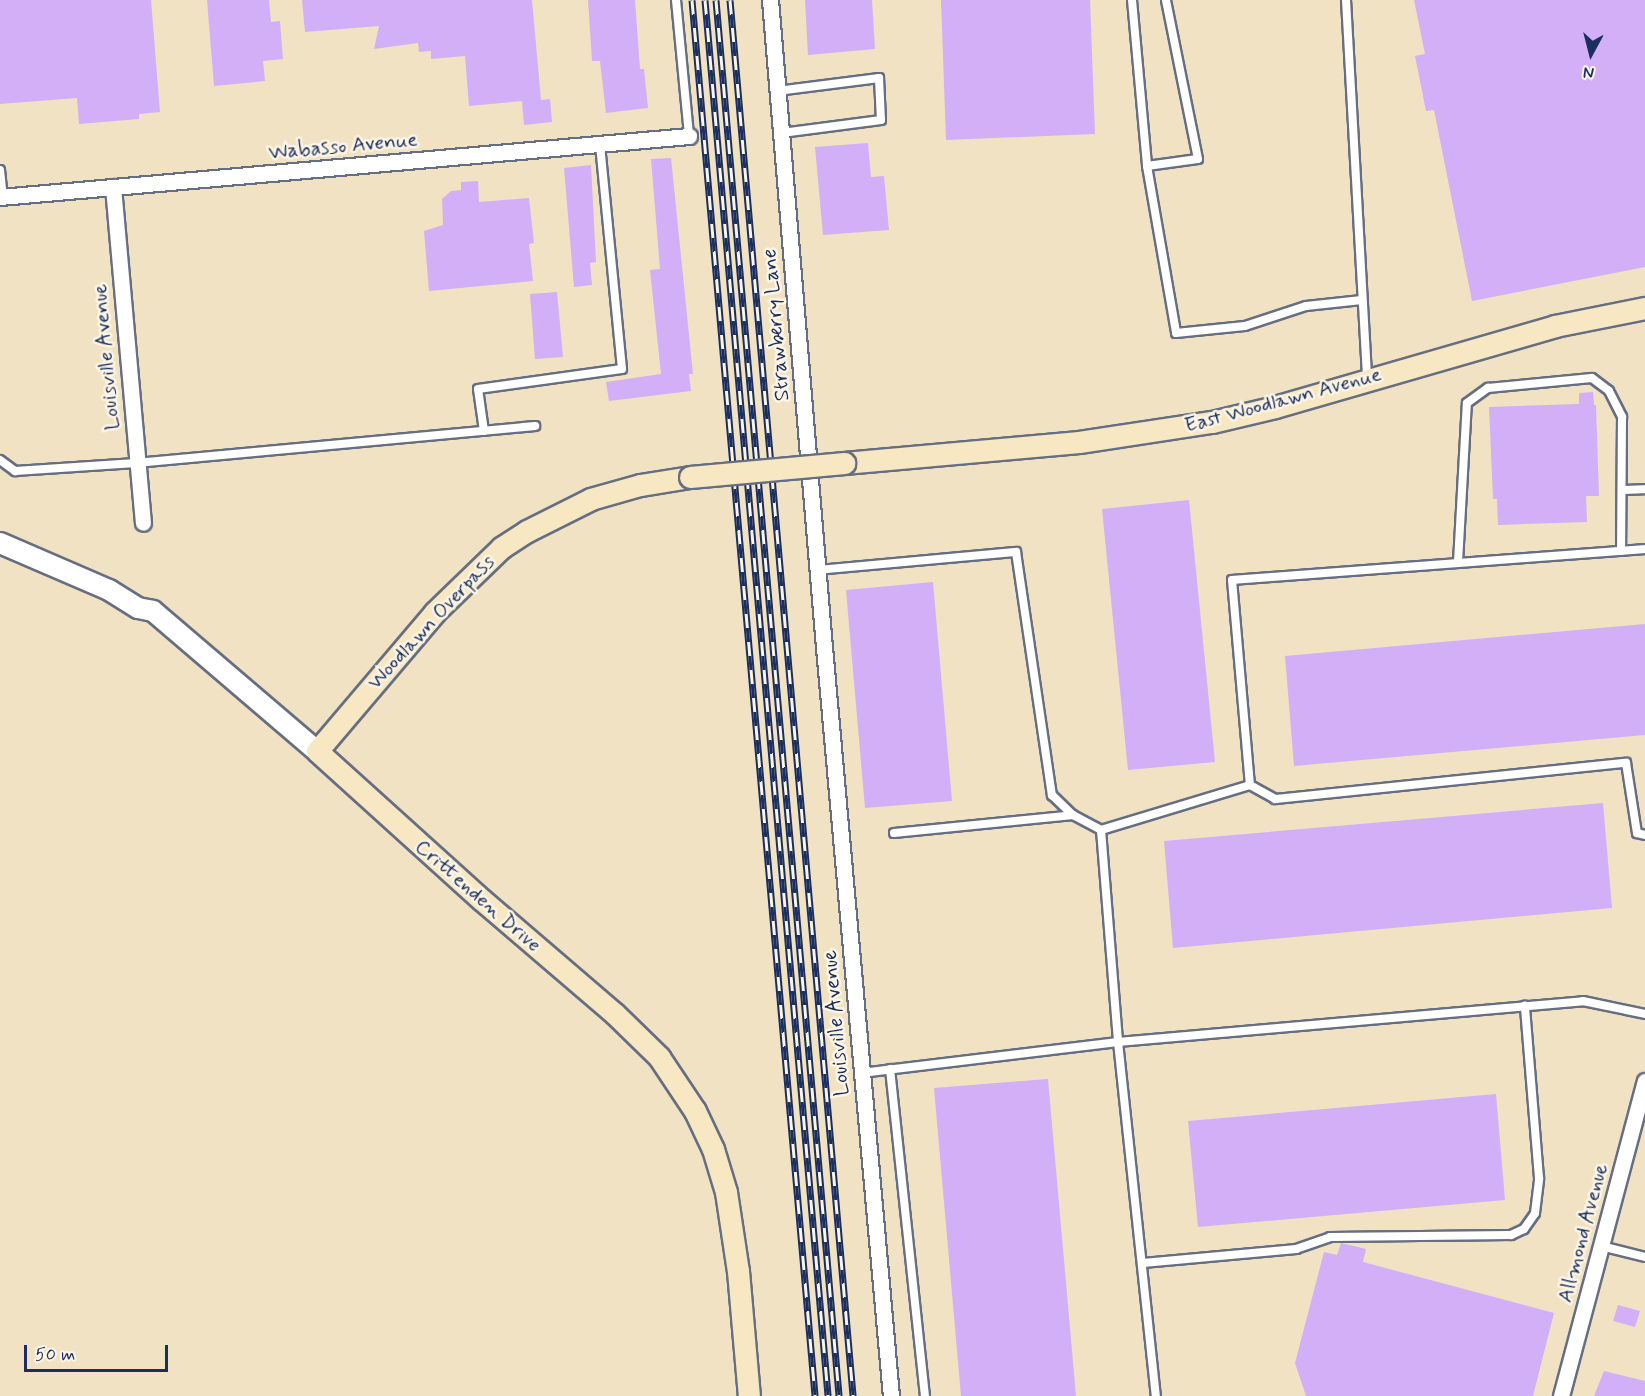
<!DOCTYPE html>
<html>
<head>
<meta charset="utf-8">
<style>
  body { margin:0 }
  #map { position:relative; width:1645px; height:1396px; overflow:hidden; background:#f1e2c4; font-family:Mynerve,sans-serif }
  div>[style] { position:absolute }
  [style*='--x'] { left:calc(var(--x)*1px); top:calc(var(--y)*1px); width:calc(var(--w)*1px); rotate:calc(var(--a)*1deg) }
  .building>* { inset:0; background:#d2aff6 }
  .roads { filter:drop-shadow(2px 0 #666e82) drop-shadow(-2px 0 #666e82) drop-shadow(0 2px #666e82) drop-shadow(0 -2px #666e82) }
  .service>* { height:8px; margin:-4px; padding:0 4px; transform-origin:4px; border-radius:4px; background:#fff }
  .minor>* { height:15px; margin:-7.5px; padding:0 7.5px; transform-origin:7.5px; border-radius:7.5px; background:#fff }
  .tertiary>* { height:20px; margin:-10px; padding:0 10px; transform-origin:10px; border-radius:10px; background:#fff }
  .secondary>* { height:21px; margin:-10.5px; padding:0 10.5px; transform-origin:10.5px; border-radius:10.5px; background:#f7e8c3 }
  .rail>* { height:7px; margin-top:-3.5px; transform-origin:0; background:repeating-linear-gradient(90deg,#fcf5e5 0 14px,#1b2f5e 0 28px); box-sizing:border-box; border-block:2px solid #1b2f5e }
  .bridges { filter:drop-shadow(2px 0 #666e82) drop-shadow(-2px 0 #666e82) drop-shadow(0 2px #666e82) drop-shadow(0 -2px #666e82) }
  .secondary-bridge>* { height:21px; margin:-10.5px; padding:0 10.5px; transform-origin:10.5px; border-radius:10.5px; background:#f7e8c3 }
  span { translate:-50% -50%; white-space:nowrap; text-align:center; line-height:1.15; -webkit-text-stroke:5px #fcf5e5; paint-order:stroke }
  .street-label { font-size:21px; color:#1b2f5e }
  .north { position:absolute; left:1561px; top:24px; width:60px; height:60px; -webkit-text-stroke:4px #fcf5e5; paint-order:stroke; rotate:187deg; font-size:16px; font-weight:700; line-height:24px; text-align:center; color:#1b2f5e }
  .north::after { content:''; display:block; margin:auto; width:21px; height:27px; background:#1b2f5e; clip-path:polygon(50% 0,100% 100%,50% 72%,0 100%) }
  .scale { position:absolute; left:24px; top:1345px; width:144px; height:27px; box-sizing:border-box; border:3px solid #1b2f5e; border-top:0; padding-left:8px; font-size:18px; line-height:21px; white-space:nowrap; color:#1b2f5e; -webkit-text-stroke:4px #fcf5e5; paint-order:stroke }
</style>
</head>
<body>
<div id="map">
  <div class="building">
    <i style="clip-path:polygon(0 0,151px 0,160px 112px,139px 114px,139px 119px,79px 124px,77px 98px,0 104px)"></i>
    <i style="clip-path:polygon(207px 0,269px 0,271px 22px,280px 21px,283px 59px,263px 61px,265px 81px,214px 86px)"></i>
    <i style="clip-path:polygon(302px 0,532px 0,541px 100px,550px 99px,552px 122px,524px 125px,522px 101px,469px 106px,465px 56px,431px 59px,431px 51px,419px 52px,418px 43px,374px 49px,379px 26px,305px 32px)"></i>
    <i style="clip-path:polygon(588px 0,635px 0,640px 69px,644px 69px,648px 108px,606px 113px,600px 61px,592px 61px)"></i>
    <i style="clip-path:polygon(805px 0,872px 0,875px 49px,808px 55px)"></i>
    <i style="clip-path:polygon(941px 0,1090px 0,1095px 134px,946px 140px)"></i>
    <i style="clip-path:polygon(1414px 0,1645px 0,1645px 267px,1472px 301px,1434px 110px,1426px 111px,1415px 56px,1425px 54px)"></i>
    <i style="clip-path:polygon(868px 143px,871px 177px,884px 176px,889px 230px,823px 235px,815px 147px)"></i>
    <i style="clip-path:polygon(671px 158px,693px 374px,689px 374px,691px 391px,609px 401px,606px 382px,661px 374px,650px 270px,660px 269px,651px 159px)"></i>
    <i style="clip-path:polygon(591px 165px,596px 262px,590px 263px,592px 285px,574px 287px,564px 168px)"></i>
    <i style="clip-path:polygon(478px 181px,479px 202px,529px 198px,534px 243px,529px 244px,533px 281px,429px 291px,424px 231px,443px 225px,442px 199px,451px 191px,461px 190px,461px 182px)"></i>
    <i style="clip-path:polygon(557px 292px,563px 357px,535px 359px,530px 294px)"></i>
    <i style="clip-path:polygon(1593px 392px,1594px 405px,1596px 405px,1599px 496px,1586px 496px,1587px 522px,1498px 525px,1497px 499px,1493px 499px,1489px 407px,1579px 404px,1579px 393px)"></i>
    <i style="clip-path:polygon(1189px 500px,1215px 762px,1128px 770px,1102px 509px)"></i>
    <i style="clip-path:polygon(933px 582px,952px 801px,865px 808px,846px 590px)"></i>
    <i style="clip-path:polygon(1645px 624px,1645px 735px,1294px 766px,1285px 656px)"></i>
    <i style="clip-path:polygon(1603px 803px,1612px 908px,1173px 948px,1164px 841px)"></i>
    <i style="clip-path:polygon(1048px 1079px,1076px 1396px,961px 1396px,934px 1088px)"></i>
    <i style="clip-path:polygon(1496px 1094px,1505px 1200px,1198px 1227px,1188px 1121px)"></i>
    <i style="clip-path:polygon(1341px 1243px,1366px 1249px,1363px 1262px,1554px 1313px,1533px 1396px,1306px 1396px,1295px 1363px,1324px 1252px,1337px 1255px)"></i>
    <i style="clip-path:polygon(1618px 1305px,1640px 1311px,1635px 1327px,1613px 1321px)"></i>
    <i style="clip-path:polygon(1604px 1371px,1645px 1381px,1645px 1396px,1594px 1396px)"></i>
  </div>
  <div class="roads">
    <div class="service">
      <i style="--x:676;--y:0;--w:137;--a:84.5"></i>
      <i style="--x:1132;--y:0;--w:167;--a:84.8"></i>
      <i style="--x:1147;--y:166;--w:169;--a:80.1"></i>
      <i style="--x:1176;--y:333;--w:69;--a:-5.8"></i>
      <i style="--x:1245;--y:326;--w:64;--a:-18.2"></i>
      <i style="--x:1306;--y:306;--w:56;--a:-6.1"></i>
      <i style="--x:1346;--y:0;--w:378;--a:86.8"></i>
      <i style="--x:777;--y:91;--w:103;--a:-7.3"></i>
      <i style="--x:879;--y:78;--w:42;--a:87.3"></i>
      <i style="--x:881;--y:120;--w:100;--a:172.5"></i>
      <i style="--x:1147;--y:166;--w:51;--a:-7.8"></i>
      <i style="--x:1198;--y:159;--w:162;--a:-101.4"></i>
      <i style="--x:0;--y:170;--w:27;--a:84"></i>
      <i style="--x:484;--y:431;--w:42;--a:-98.1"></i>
      <i style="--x:478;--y:389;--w:145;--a:-7.9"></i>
      <i style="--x:622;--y:369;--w:227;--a:-95.6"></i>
      <i style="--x:0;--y:460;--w:19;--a:36"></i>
      <i style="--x:15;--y:471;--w:121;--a:-3.8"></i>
      <i style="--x:136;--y:463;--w:401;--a:-5.3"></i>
      <i style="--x:1622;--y:490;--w:23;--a:-2"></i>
      <i style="--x:1645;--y:549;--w:414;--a:175.7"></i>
      <i style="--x:1232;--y:580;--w:206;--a:85"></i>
      <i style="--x:1250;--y:785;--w:29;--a:29"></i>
      <i style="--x:1275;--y:799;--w:353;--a:-5.9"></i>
      <i style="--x:1626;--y:763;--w:71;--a:81.1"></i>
      <i style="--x:1637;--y:833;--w:8;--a:14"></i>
      <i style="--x:1458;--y:562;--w:159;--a:-86.8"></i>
      <i style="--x:1467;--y:403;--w:26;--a:-36"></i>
      <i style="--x:1488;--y:388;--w:104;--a:-5.5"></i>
      <i style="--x:1592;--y:378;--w:21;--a:37"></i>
      <i style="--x:1609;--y:391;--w:29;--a:63"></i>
      <i style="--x:1622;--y:417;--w:134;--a:90.4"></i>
      <i style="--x:817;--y:570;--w:200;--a:-5.2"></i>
      <i style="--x:1016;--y:552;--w:246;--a:81.6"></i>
      <i style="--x:1052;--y:795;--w:29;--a:44"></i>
      <i style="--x:1073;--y:815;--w:32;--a:28"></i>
      <i style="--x:1250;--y:785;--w:156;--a:163.2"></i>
      <i style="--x:1101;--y:830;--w:213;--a:85.4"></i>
      <i style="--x:1118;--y:1042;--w:467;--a:-5"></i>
      <i style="--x:1583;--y:1001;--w:63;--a:11.8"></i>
      <i style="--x:894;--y:833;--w:180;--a:-5.7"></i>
      <i style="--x:890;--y:1069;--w:329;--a:83.9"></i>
      <i style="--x:861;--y:1073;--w:259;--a:-6.9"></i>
      <i style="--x:1118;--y:1042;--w:356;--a:83.9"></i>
      <i style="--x:1601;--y:1246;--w:45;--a:14"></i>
      <i style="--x:1143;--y:1263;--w:154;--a:-5.2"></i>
      <i style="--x:1296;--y:1249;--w:36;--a:-19"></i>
      <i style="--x:1330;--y:1237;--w:181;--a:-0.6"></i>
      <i style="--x:1511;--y:1235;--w:14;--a:-25"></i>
      <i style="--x:1524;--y:1229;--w:19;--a:-55"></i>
      <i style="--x:1535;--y:1213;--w:35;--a:-83"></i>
      <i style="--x:1539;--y:1178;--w:173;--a:-94.7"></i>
    </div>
    <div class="minor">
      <i style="--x:770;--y:0;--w:649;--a:85.23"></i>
      <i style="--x:824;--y:647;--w:752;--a:84.89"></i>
      <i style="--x:113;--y:187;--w:337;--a:84.9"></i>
      <i style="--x:0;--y:197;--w:692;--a:-5.06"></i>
      <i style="--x:1561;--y:1396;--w:326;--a:-75.1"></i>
    </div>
    <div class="tertiary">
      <i style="--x:0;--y:543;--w:119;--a:23.3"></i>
      <i style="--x:109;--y:590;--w:34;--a:32"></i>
      <i style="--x:138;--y:608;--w:15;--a:11"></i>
      <i style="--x:153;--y:611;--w:216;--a:40.5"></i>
    </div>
    <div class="secondary">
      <i style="--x:844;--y:463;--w:236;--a:-5.1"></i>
      <i style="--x:1079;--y:442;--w:134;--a:-8.6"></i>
      <i style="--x:1212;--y:422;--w:65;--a:-13.4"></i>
      <i style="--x:1275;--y:407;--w:291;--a:-16.1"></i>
      <i style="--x:1555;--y:326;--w:92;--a:-11.3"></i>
      <i style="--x:690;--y:477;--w:51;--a:170.9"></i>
      <i style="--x:640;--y:485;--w:51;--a:164.1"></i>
      <i style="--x:591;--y:499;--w:72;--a:153.4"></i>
      <i style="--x:527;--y:531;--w:31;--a:147"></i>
      <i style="--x:501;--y:548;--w:92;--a:135.9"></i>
      <i style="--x:435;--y:612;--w:182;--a:130.3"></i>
      <i style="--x:317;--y:751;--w:222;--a:42.1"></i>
      <i style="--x:482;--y:900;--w:175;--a:40.6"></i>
      <i style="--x:615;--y:1014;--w:62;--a:44.3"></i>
      <i style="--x:659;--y:1057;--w:65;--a:56.3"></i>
      <i style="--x:695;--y:1111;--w:42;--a:64.7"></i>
      <i style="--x:713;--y:1149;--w:45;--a:73.2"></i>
      <i style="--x:726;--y:1192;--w:80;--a:81.4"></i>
      <i style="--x:738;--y:1271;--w:125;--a:85"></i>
    </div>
  </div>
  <div class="rail">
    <i style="--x:692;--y:0;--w:1401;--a:84.96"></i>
    <i style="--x:705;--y:0;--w:1401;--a:84.96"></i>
    <i style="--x:716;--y:0;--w:1401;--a:84.96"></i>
    <i style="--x:730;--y:0;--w:1401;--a:84.96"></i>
  </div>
  <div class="bridges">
    <div class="secondary-bridge">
      <i style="--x:690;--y:477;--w:155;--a:-5.2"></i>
    </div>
  </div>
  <div class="street-label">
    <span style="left:343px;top:146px;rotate:-5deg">Wabasso Avenue</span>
    <span style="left:776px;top:325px;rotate:-95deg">Strawberry Lane</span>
    <span style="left:106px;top:357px;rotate:-95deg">Louisville Avenue</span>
    <span style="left:1283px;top:400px;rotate:-15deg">East Woodlawn Avenue</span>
    <span style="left:431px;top:622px;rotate:-47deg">Woodlawn Overpass</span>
    <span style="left:478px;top:896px;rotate:41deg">Crittenden Drive</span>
    <span style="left:836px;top:1023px;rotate:-95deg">Louisville Avenue</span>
    <span style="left:1583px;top:1233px;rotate:-75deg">Allmond Avenue</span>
  </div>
  <div class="north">N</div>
  <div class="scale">50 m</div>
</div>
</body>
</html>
